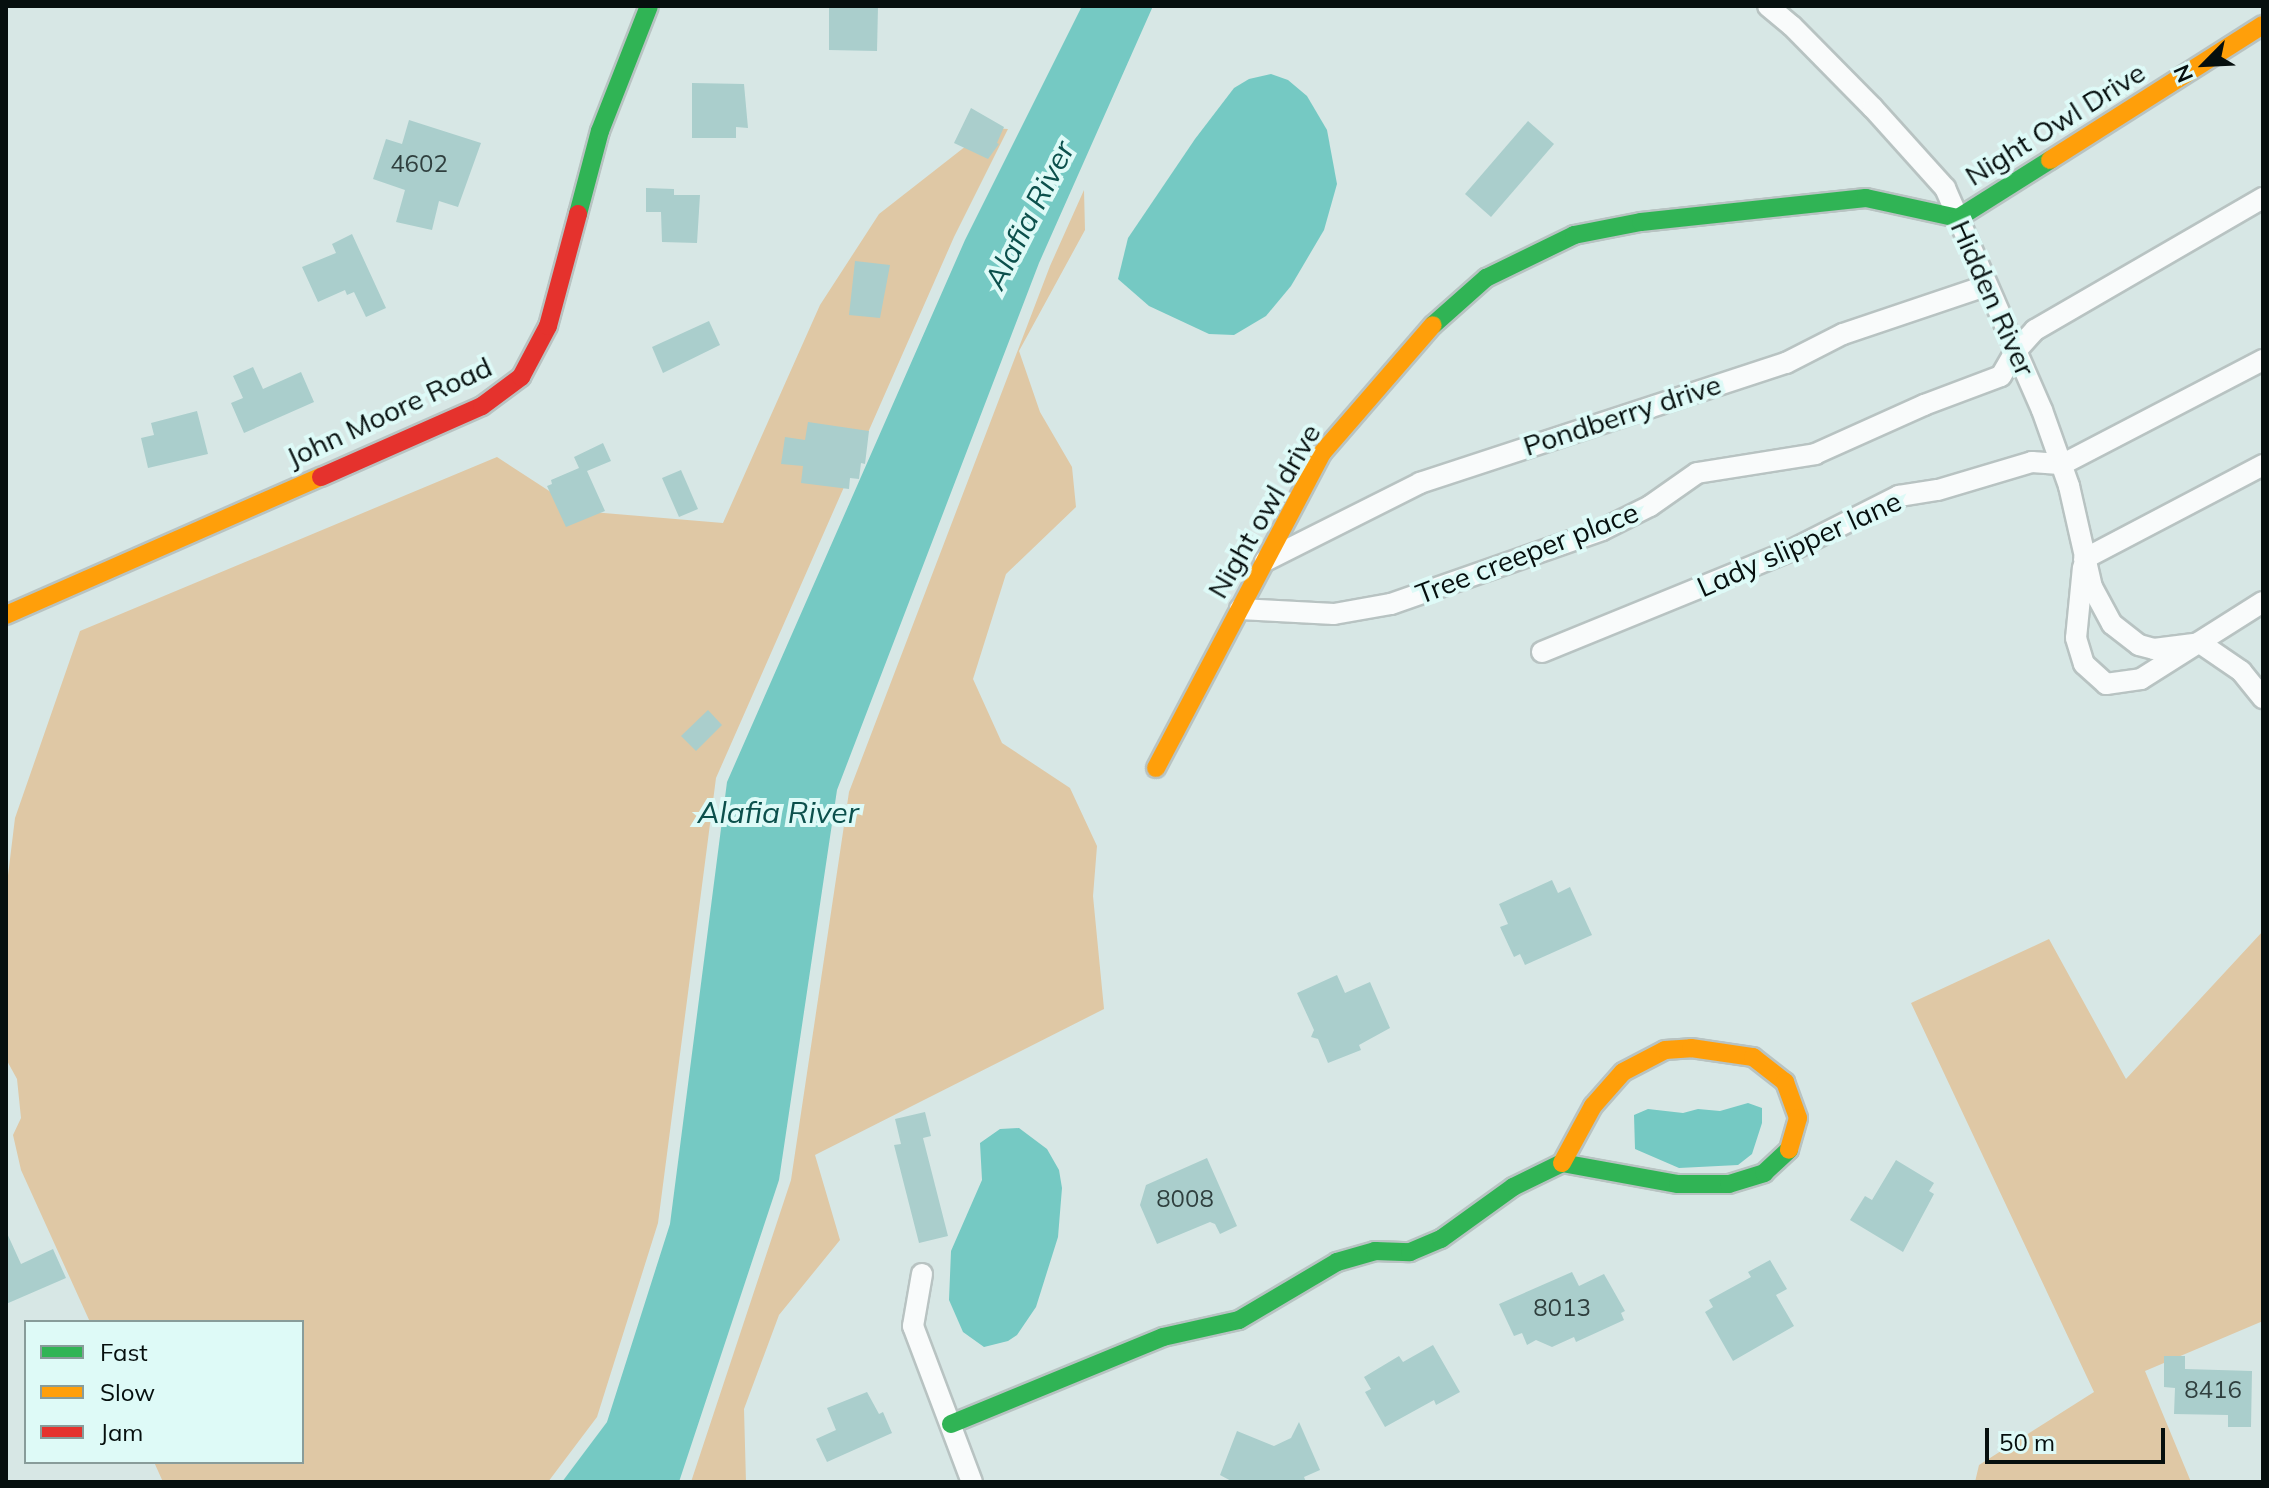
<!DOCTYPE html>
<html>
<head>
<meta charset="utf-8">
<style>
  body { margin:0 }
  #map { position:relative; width:2269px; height:1488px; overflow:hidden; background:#d7e7e5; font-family:Mulish,sans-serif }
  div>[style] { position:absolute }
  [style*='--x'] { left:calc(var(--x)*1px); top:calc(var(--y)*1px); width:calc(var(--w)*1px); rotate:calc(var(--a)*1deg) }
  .green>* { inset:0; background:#dfc8a5 }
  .water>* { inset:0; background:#75c9c3 }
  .building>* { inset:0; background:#aacecc }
  .roads { filter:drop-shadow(2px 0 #b8c3c2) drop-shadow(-2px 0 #b8c3c2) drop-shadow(0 2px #b8c3c2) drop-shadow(0 -2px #b8c3c2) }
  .street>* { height:20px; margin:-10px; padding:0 10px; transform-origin:10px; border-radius:10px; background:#f9fbfb }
  .fast>* { height:18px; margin:-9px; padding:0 9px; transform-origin:9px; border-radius:9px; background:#30b455 }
  .slow>* { height:18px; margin:-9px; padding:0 9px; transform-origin:9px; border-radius:9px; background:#ff9f0a }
  .jam>* { height:18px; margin:-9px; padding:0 9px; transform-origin:9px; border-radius:9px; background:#e5322d }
  span { translate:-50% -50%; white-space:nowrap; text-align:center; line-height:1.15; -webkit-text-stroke:8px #defaf7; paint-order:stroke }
  .number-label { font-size:24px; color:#2f3f3e }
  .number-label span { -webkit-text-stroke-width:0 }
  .street-label { font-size:28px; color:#060f0e }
  .water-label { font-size:30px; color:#0c504c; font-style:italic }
  .frame { position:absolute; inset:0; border:8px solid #060f0e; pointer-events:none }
  .legend { position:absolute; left:24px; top:1320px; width:280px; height:144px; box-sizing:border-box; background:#defaf7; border:2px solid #889c9a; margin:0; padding:10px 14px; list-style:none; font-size:24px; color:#060f0e }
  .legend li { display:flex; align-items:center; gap:16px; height:40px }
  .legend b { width:40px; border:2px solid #889c9a }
  .north { position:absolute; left:2165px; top:24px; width:80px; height:80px; -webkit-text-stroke:6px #defaf7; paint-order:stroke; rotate:246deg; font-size:22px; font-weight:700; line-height:32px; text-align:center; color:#060f0e }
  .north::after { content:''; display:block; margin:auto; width:28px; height:36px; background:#060f0e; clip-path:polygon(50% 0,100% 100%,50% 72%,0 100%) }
  .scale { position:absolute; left:1985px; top:1428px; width:180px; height:36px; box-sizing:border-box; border:4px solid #060f0e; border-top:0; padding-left:10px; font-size:24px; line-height:28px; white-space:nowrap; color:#060f0e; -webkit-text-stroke:6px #defaf7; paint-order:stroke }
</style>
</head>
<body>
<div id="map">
  <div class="green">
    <i style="clip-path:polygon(989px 128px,1008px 129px,954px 237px,716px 778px,658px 1223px,597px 1417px,548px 1482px,163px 1482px,154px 1462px,302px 1462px,302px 1322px,90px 1322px,21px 1170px,13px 1135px,21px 1118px,17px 1079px,6px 1059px,6px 892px,15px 818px,80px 631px,497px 457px,580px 511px,723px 523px,820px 305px,879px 214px)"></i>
    <i style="clip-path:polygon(1084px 190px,1085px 230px,1019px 351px,1040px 412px,1072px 467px,1076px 507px,1006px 574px,973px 679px,1002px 743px,1070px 788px,1097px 846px,1093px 896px,1104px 1009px,815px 1155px,840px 1240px,779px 1315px,744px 1409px,746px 1482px,691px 1482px,791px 1180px,849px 792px,1050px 266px)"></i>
    <i style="clip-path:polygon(2263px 931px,2263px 1321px,2145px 1371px,2191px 1482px,1975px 1482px,1979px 1465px,2094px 1392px,1911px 1003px,2049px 939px,2126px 1079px)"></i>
  </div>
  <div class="water">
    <i style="clip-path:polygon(1082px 6px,1153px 6px,1039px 263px,837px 790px,779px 1180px,679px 1482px,562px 1482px,607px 1422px,670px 1224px,727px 782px,965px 240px)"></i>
    <i style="clip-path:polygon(1271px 74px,1288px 80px,1307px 96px,1327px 130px,1337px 184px,1324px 230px,1291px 286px,1266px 316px,1234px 335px,1209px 334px,1149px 306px,1118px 279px,1128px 238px,1195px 139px,1234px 88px,1249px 79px)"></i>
    <i style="clip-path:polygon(1748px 1103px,1762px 1108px,1762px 1123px,1752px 1154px,1738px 1165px,1679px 1168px,1635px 1149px,1634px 1115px,1648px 1109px,1683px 1113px,1698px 1109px,1720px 1111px)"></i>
    <i style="clip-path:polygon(1019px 1128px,1047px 1149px,1059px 1170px,1062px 1188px,1058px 1237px,1036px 1307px,1017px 1335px,1008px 1341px,984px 1347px,963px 1332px,949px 1300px,951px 1251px,982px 1180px,980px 1143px,1000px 1129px)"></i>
  </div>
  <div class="building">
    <i style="clip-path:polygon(829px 6px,878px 6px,877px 51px,829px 50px)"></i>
    <i style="clip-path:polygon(692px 83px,744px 84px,748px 128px,736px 127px,736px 138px,692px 138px)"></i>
    <i style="clip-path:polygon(971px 108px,1004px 127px,997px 143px,999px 144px,988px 159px,954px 143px)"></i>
    <i style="clip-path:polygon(409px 120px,481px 143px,458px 207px,439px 201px,432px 230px,396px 222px,405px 190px,373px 179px,386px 139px,402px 144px)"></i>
    <i style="clip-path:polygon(1528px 121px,1554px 144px,1491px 217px,1465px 194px)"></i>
    <i style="clip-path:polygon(646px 188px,674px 189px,674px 195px,700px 195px,697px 243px,662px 242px,661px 212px,646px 212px)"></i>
    <i style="clip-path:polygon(352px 234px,386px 308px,366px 317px,354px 292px,347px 295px,345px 290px,318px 302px,302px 267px,336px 253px,332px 244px)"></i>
    <i style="clip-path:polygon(855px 261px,890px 265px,880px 318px,849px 315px)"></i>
    <i style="clip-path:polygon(709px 321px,720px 345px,663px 373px,652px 347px)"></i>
    <i style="clip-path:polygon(253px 367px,263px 389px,301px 372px,314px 402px,244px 433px,231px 403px,243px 398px,233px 376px)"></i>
    <i style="clip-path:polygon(197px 411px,208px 454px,148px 468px,141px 438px,154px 435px,151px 423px)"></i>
    <i style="clip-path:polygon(808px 422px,869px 431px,865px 464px,861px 463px,859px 479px,850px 478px,849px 489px,801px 483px,803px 466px,781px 464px,785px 437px,805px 440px)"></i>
    <i style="clip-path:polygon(603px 443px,611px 461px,587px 471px,605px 511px,566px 527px,547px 486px,552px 484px,551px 480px,579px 468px,574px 457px)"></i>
    <i style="clip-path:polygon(681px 470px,698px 509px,679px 517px,662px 478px)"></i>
    <i style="clip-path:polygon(708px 710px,722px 725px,696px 751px,681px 736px)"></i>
    <i style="clip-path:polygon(1552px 880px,1558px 893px,1570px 887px,1592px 935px,1525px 965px,1520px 954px,1514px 957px,1500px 927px,1508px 924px,1499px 904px)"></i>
    <i style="clip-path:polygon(1337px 975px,1345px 993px,1370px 982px,1390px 1028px,1359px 1045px,1361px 1050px,1328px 1063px,1318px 1039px,1311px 1037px,1314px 1030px,1297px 993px)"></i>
    <i style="clip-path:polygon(925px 1112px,931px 1136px,923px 1138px,948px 1236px,919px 1243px,894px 1145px,901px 1144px,895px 1119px)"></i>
    <i style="clip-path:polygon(1207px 1158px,1237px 1226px,1220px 1234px,1215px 1224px,1210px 1222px,1157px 1244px,1140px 1205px,1146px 1185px)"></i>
    <i style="clip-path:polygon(1896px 1160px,1934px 1183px,1929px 1191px,1934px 1194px,1903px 1252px,1850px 1220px,1865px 1196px,1872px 1200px)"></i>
    <i style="clip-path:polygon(6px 1231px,21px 1264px,53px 1249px,66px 1278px,6px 1304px)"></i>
    <i style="clip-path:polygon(1770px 1260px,1787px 1289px,1776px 1295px,1794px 1326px,1733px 1361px,1705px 1312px,1713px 1307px,1709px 1300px,1751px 1277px,1748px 1272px)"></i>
    <i style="clip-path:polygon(1572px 1272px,1579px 1286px,1604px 1274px,1625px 1311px,1621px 1313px,1624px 1320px,1576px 1342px,1574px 1337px,1552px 1347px,1536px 1340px,1527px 1345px,1522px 1333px,1514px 1336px,1499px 1304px)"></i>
    <i style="clip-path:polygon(1433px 1345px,1460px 1392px,1436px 1405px,1434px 1400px,1385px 1427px,1365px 1392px,1371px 1389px,1364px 1377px,1399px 1356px,1403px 1362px)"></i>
    <i style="clip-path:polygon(2164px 1356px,2185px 1356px,2185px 1369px,2252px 1371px,2251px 1427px,2228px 1427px,2228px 1415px,2174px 1414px,2175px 1388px,2164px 1387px)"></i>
    <i style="clip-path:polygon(867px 1392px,879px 1414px,883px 1412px,892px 1433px,827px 1462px,816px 1439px,836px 1430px,827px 1408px)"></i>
    <i style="clip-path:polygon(1299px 1422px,1320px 1470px,1304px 1477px,1306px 1482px,1233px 1482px,1220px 1475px,1237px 1431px,1274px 1446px,1291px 1438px)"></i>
  </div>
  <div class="roads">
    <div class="street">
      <i style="--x:1768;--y:6;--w:31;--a:40"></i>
      <i style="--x:1792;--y:26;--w:115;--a:45.4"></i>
      <i style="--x:1873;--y:108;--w:108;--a:48"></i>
      <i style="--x:1945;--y:188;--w:242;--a:66.4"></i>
      <i style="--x:2042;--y:410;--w:81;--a:70.4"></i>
      <i style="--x:2069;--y:486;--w:104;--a:77.2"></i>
      <i style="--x:2092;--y:587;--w:42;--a:61.6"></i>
      <i style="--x:2112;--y:624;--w:34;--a:38"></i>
      <i style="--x:2139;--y:645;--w:16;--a:15"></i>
      <i style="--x:2154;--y:649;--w:46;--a:-7.4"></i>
      <i style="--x:2084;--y:559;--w:202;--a:-27.7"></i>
      <i style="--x:1265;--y:561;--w:174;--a:-26.7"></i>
      <i style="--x:1420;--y:483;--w:385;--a:-18.2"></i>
      <i style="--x:1786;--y:363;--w:64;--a:-27"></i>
      <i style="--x:1843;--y:334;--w:151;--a:-18.6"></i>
      <i style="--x:2083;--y:567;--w:71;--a:95.6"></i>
      <i style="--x:2076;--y:638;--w:27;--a:73"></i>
      <i style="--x:2084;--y:664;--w:30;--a:42"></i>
      <i style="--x:2106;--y:684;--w:35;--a:-8"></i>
      <i style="--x:2141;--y:679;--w:144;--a:-32.3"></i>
      <i style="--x:1240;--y:609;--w:94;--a:3"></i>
      <i style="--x:1334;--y:614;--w:58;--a:-10"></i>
      <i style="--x:1391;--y:604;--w:224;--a:-19.3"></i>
      <i style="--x:1602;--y:530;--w:54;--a:-26.6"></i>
      <i style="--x:1650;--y:506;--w:57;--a:-35.1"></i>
      <i style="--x:1697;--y:473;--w:120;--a:-9.1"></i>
      <i style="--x:1815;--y:454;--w:120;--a:-24.2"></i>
      <i style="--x:1924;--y:405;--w:82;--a:-20.6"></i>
      <i style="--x:2001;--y:376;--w:28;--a:-60"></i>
      <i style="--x:2015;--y:352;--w:30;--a:-48"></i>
      <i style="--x:2035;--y:330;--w:263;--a:-30.1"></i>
      <i style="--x:2200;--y:643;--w:50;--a:34.3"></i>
      <i style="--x:2241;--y:671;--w:35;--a:51"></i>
      <i style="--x:1542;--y:652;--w:272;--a:-22.2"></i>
      <i style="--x:1794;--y:549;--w:118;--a:-26.8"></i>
      <i style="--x:1899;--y:496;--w:39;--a:-9"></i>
      <i style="--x:1938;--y:490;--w:98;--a:-16.6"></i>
      <i style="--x:2032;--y:462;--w:31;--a:4"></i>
      <i style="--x:2063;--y:464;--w:225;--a:-27.5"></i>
      <i style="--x:922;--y:1274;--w:53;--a:99.8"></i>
      <i style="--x:913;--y:1326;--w:167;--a:69.3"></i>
    </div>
    <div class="fast">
      <i style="--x:578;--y:214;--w:86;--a:-75.2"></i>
      <i style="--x:600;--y:131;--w:134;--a:-68.6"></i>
      <i style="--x:1433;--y:325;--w:71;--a:-41.6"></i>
      <i style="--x:1486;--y:278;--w:98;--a:-26"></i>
      <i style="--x:1574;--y:235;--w:68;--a:-11"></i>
      <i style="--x:1641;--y:222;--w:226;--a:-6.1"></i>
      <i style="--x:1866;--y:198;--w:94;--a:12.3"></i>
      <i style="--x:1958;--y:218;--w:109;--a:-32.2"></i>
      <i style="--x:951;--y:1424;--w:229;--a:-22.3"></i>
      <i style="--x:1163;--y:1337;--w:78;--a:-12.6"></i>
      <i style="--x:1239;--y:1320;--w:114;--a:-30.6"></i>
      <i style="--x:1337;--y:1262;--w:40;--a:-16"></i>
      <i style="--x:1375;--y:1251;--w:35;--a:2"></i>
      <i style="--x:1410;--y:1252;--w:34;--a:-23"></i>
      <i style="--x:1441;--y:1239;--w:89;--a:-35.8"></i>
      <i style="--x:1513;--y:1187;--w:55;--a:-26.1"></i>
      <i style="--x:1562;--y:1163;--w:118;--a:10.3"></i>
      <i style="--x:1678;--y:1184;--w:51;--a:0"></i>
      <i style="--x:1729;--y:1184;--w:37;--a:-17"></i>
      <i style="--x:1764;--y:1173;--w:34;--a:-43"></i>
    </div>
    <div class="slow">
      <i style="--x:2050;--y:160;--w:252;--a:-32.4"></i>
      <i style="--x:6;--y:615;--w:344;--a:-23.7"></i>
      <i style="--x:1156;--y:768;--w:356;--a:-62.2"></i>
      <i style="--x:1322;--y:453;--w:169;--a:-49.1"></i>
      <i style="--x:1562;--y:1163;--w:65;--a:-61.5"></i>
      <i style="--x:1593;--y:1106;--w:45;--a:-48.6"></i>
      <i style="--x:1623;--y:1072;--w:47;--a:-27.6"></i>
      <i style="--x:1665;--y:1050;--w:26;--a:-4"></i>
      <i style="--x:1691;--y:1048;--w:63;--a:8.3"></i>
      <i style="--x:1753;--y:1057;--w:41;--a:38"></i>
      <i style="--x:1785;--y:1082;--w:38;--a:70"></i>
      <i style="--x:1798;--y:1118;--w:33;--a:106"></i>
    </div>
    <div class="jam">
      <i style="--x:321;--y:477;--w:176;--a:-23.8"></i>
      <i style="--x:482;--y:406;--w:49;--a:-36.6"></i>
      <i style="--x:521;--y:377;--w:58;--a:-62.1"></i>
      <i style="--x:548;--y:326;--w:116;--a:-75"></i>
    </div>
  </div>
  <div class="number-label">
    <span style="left:419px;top:164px">4602</span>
    <span style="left:1185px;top:1199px">8008</span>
    <span style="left:1562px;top:1308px">8013</span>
    <span style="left:2213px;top:1390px">8416</span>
  </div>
  <div class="street-label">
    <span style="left:2055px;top:124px;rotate:-32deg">Night Owl Drive</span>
    <span style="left:1993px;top:298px;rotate:66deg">Hidden River</span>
    <span style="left:389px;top:412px;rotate:-25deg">John Moore Road</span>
    <span style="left:1622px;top:415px;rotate:-18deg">Pondberry drive</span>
    <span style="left:1264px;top:511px;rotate:-60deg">Night owl drive</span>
    <span style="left:1799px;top:544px;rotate:-24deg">Lady slipper lane</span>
    <span style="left:1527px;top:553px;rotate:-21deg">Tree creeper place</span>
  </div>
  <div class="water-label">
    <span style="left:1029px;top:215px;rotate:-63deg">Alafia River</span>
    <span style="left:778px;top:812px">Alafia River</span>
  </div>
  <div class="frame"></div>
  <ul class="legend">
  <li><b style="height:10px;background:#30b455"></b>Fast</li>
  <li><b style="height:10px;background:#ff9f0a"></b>Slow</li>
  <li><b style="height:10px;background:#e5322d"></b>Jam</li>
  </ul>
  <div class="north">N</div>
  <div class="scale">50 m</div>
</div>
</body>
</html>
